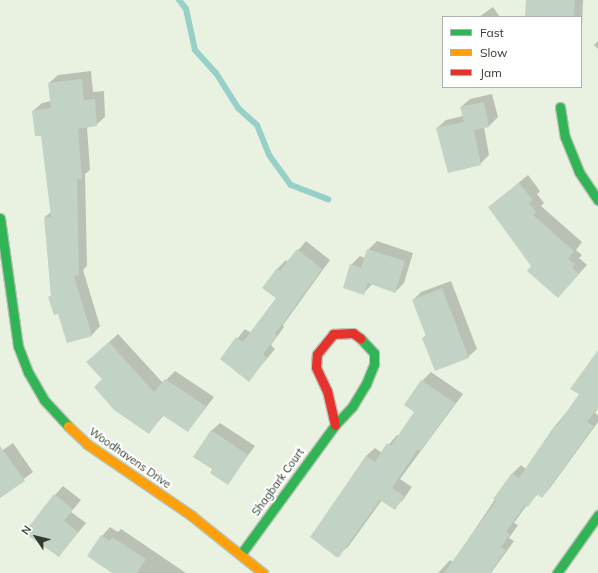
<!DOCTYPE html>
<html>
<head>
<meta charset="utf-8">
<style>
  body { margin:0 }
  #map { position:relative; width:598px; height:573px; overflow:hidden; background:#e9f2e1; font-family:Mulish,sans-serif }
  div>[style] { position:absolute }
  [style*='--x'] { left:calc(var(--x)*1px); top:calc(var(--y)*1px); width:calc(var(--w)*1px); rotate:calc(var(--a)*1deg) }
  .shadow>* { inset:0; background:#0003 }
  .stream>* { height:6px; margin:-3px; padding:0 3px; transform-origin:3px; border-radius:3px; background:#97d0c8 }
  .building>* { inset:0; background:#c2d2c4 }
  .roads { filter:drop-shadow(1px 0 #bbc2b4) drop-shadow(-1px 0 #bbc2b4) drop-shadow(0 1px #bbc2b4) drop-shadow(0 -1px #bbc2b4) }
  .fast>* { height:9px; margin:-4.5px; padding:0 4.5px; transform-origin:4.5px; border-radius:4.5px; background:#30b455 }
  .slow>* { height:9px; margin:-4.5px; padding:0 4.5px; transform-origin:4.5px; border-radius:4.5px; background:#ff9f0a }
  .jam>* { height:9px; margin:-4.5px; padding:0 4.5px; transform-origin:4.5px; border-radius:4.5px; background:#e5322d }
  span { translate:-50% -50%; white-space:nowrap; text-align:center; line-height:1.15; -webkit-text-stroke:4px #fff; paint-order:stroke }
  .street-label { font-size:11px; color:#333a2d }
  .legend { position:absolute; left:442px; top:16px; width:140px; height:72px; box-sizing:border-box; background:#fff; border:1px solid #adb0ab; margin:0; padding:5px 7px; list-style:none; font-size:12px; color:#333a2d }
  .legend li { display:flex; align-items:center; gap:8px; height:20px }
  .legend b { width:20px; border:1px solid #adb0ab }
  .north { position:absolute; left:16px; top:517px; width:40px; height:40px; -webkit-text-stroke:3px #fff; paint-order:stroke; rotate:305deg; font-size:11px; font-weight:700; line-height:16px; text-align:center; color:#333a2d }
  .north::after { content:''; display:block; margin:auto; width:14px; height:18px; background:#333a2d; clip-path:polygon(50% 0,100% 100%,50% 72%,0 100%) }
</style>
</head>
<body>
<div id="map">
  <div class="shadow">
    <i style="clip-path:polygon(527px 0,583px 0,582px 28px,581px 17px,526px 17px)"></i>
    <i style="clip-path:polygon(493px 7px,500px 17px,479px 17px)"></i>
    <i style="clip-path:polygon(598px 41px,598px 49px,594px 45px)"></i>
    <i style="clip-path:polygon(91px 71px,93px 92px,104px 91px,105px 117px,96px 125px,87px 127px,90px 170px,85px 174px,87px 266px,83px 270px,100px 326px,92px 335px,68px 342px,59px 313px,49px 297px,51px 295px,45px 217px,51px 212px,42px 134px,33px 111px,42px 103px,51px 101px,49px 83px,58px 75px)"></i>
    <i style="clip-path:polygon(492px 94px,498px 117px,489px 126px,484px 127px,489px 155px,480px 164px,437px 128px,446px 120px,463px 116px,461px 107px,470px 99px)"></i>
    <i style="clip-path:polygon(528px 175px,540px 191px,537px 194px,544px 203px,541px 206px,582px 242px,576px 250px,582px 255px,579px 258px,587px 265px,558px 297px,489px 207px)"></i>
    <i style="clip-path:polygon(306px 241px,330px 260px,283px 325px,284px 327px,271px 345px,275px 349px,249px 380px,221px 359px,245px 329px,251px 333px,277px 298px,277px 269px,286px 260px,288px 262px)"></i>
    <i style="clip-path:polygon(377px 241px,413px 253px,404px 283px,395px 292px,373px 283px,363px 294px,351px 265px,360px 256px,365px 258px,368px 250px)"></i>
    <i style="clip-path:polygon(451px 281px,477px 349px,468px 357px,423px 338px,426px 335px,413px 300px,421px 292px)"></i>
    <i style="clip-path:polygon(118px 334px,163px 383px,175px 371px,214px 397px,188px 431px,164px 415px,149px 432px,103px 379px,96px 354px)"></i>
    <i style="clip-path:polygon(598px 351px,598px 408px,595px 413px,598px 415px,598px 422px,550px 488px,542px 497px,538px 494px,527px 505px,514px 523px,518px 525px,509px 538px,514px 541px,491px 573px,438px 573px,450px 560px,453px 562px,512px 474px,521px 465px,526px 469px,556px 425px,581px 394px)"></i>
    <i style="clip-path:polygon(431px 372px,463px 394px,400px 479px,412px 487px,403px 500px,394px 508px,382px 500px,348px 547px,336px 556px,311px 537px,366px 456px,375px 448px,382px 453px,397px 435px,399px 436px,416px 412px,422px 381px)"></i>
    <i style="clip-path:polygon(220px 423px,255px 446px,227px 484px,213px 469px,211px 431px)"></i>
    <i style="clip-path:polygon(13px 443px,33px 472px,0 497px,0 452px)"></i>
    <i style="clip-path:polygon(63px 486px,81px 500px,71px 512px,86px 523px,59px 556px,55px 495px)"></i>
    <i style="clip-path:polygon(110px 527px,118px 532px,121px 529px,186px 573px,125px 573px,102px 536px)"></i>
  </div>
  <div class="stream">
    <i style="--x:179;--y:0;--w:11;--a:52"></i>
    <i style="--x:186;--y:9;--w:42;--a:77.6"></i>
    <i style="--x:195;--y:50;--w:31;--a:48"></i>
    <i style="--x:216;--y:73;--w:41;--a:57.8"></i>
    <i style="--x:238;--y:108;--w:25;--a:42"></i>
    <i style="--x:257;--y:125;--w:32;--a:68"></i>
    <i style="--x:269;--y:155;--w:37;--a:54"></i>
    <i style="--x:291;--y:185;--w:40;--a:21"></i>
  </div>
  <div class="building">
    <i style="clip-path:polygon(526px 0,575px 0,574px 17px,525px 17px)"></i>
    <i style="clip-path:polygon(82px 79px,84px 100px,95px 99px,97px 126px,78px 129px,82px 179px,77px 179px,79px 275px,74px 276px,92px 336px,67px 343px,58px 314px,54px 315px,48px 297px,51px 296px,44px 217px,51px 217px,41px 136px,35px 136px,32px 111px,51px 108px,48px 83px)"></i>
    <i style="clip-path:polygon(484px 102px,489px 127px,474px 130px,481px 165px,448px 173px,436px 128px,464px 122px,460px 107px)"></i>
    <i style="clip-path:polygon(519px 183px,533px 200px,529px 203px,536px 212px,533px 215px,574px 251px,568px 259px,575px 264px,572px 267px,579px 274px,558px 298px,527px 271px,531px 266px,488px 207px)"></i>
    <i style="clip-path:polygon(297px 249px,322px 269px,275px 334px,277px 336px,263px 354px,267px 358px,249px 382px,220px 359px,236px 337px,243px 342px,276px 298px,262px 288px,277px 268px,280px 271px)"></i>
    <i style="clip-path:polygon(367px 249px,405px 261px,395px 293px,368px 283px,364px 295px,343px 288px,350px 264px,361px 268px)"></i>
    <i style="clip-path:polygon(442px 288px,469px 358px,435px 371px,422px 338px,426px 336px,412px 300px)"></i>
    <i style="clip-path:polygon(109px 342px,154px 392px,165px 379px,206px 406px,188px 432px,162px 415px,149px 434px,114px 410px,94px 387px,102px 379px,86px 362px)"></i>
    <i style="clip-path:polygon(598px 350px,598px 407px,587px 422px,594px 426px,542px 498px,537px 494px,528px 507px,525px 505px,506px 532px,510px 534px,501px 547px,506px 550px,490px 573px,444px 573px,496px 501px,493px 499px,512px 473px,519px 478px,555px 425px,557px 426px,579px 394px,570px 389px)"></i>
    <i style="clip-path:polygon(421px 380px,455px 403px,421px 451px,418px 449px,392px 488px,404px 496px,395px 510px,380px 500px,339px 557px,336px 557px,310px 537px,366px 456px,375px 462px,387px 443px,391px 446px,414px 412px,404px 405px)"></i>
    <i style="clip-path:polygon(211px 430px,248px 455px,228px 485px,210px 473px,212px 469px,193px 457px)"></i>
    <i style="clip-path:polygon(0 446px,25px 481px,0 498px)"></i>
    <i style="clip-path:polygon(54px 494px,73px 509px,64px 521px,78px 532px,59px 557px,24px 533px)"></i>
    <i style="clip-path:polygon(101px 535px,110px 541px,112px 537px,146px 559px,137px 573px,112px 573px,87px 556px)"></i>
  </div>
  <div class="roads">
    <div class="fast">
      <i style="--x:560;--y:107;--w:30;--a:81"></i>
      <i style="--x:565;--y:137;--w:38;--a:68"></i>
      <i style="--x:579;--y:172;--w:34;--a:56"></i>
      <i style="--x:0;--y:218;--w:129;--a:82"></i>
      <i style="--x:18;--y:346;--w:28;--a:69"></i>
      <i style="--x:28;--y:372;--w:32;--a:60"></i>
      <i style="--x:44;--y:400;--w:35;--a:47"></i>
      <i style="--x:241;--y:554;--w:160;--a:-53.9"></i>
      <i style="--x:335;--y:425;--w:25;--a:-47"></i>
      <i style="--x:352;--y:407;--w:27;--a:-59"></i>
      <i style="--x:366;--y:384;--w:22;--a:-68"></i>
      <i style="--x:374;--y:364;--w:11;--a:-90"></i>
      <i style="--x:374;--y:353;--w:21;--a:-133"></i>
      <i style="--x:557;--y:573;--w:71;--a:-54.7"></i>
    </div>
    <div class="slow">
      <i style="--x:68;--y:426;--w:26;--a:43"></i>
      <i style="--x:87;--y:444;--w:127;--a:34.4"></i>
      <i style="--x:192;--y:516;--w:91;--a:38.8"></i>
    </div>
    <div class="jam">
      <i style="--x:335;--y:425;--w:35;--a:-103"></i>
      <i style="--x:327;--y:391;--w:26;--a:-115"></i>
      <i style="--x:316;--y:367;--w:13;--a:-86"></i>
      <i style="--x:317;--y:354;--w:26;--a:-51"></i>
      <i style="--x:333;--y:334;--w:20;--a:-3"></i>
      <i style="--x:353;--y:333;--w:9;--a:36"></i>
    </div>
  </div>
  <div class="street-label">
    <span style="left:130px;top:458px;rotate:35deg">Woodhavens Drive</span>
    <span style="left:278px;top:482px;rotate:-54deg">Shagbark Court</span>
  </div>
  <ul class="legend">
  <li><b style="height:5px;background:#30b455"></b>Fast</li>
  <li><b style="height:5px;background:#ff9f0a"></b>Slow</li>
  <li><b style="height:5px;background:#e5322d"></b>Jam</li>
  </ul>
  <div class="north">N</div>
</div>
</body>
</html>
